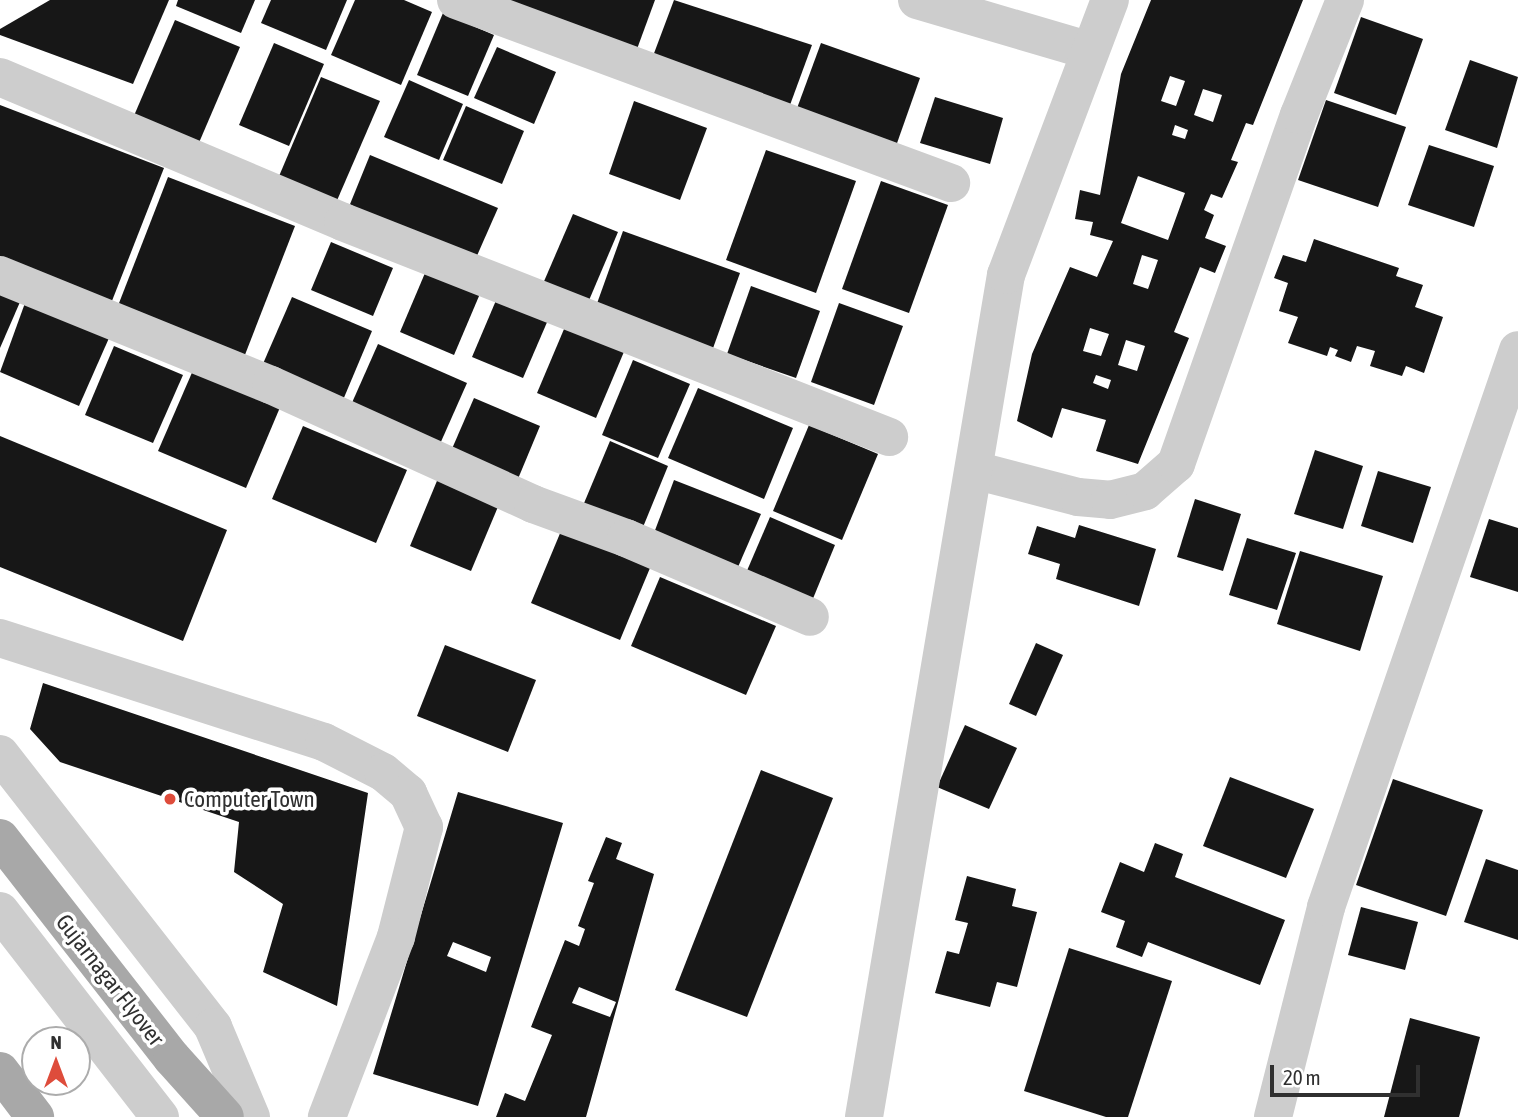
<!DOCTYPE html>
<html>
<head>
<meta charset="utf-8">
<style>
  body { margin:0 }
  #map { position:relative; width:1518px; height:1117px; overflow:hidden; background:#fff; font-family:"Asap Condensed",sans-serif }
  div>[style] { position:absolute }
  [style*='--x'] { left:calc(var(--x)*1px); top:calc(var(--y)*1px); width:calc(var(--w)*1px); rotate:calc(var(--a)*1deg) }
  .building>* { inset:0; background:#171717 }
  .minor>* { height:38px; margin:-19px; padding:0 19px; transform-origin:19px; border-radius:19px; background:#cdcdcd }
  .major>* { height:38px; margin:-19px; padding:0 19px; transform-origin:19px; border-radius:19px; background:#a8a8a8 }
  .dots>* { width:19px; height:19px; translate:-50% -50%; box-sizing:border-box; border:4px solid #fff; border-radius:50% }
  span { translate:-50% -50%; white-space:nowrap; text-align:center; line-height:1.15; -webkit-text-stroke:7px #fff; paint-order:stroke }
  .poi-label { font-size:23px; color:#303030 }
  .left { translate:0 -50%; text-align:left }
  .street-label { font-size:23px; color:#303030 }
  .north { position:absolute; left:21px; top:1026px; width:70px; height:70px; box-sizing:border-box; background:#fff; border:2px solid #acacac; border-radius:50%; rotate:0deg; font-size:19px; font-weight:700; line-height:28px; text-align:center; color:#303030 }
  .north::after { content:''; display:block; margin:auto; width:24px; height:32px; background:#de4c3b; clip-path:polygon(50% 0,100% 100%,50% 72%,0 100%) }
  .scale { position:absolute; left:1270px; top:1065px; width:150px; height:32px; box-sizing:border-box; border:4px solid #303030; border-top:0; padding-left:9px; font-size:21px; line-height:24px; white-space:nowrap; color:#303030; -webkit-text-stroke:5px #fff; paint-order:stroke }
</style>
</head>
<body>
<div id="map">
  <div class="building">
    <i style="clip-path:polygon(50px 0,169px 0,133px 84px,0 35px,0 29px)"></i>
    <i style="clip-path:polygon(178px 0,255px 0,241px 33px,176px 6px)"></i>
    <i style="clip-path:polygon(271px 0,347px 0,326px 50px,261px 23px)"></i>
    <i style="clip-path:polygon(355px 0,404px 0,432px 12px,401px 85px,331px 55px)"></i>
    <i style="clip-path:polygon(502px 0,655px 0,637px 49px)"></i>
    <i style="clip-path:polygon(674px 0,812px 45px,790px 105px,653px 56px)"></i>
    <i style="clip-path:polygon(evenodd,1151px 0,1303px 0,1253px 125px,1246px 123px,1231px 160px,1238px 162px,1222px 198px,1211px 194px,1204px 210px,1214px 215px,1205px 238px,1226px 246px,1215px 273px,1200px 267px,1174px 332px,1189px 338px,1138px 464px,1096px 451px,1106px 420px,1062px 408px,1052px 438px,1017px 421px,1032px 354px,1070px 267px,1097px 277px,1113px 241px,1090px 235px,1093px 222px,1075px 219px,1080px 190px,1100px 195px,1121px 74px,1151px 0,1170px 76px,1185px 81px,1176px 106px,1161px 101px,1170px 76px,1151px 0,1203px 89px,1222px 95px,1213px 122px,1194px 115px,1203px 89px,1151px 0,1175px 125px,1188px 130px,1185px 139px,1172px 135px,1175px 125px,1151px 0,1138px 176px,1185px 193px,1168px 240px,1121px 223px,1138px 176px,1151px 0,1142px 255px,1158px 260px,1148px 289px,1133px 284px,1142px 255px,1151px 0,1090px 328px,1109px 334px,1101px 356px,1083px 351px,1090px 328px,1151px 0,1126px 340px,1145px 346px,1137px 371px,1118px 365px,1126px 340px,1151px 0,1096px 375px,1111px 380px,1108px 389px,1093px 383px,1096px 375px)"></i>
    <i style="clip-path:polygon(443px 13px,494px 35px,468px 96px,417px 75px)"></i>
    <i style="clip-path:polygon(1361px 17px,1423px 39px,1396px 115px,1334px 93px)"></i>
    <i style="clip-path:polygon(175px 20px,240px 47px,195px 152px,130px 125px)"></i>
    <i style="clip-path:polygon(274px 43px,324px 64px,289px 146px,239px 125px)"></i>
    <i style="clip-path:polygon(821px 43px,920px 78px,896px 146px,796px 111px)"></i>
    <i style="clip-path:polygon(497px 47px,556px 72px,534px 124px,474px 98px)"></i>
    <i style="clip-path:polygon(1470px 60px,1518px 77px,1497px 148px,1445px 130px)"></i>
    <i style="clip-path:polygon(321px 77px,380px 101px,332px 212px,274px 188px)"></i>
    <i style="clip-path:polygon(409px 80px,463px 104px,439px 160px,384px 137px)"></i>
    <i style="clip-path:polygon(935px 97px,1003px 118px,990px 164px,920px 143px)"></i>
    <i style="clip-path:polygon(1326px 100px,1406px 127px,1378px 207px,1298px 180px)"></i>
    <i style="clip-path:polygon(634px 101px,707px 128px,680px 200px,609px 174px)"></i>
    <i style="clip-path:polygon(0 105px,164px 168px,110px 306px,0 264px)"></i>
    <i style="clip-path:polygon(466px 106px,524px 131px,502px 184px,443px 160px)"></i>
    <i style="clip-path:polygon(1429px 145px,1494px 166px,1474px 227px,1408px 205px)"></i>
    <i style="clip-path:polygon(766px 150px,856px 181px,816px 293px,726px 260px)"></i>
    <i style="clip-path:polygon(370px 155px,498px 208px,472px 267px,346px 214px)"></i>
    <i style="clip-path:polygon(168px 177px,295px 226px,241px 365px,114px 316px)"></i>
    <i style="clip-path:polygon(881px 181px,948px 205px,909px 313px,842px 289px)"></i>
    <i style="clip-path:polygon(573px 214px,618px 232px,587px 305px,542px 286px)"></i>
    <i style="clip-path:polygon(623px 231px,740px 273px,712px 351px,595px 309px)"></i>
    <i style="clip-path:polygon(1314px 239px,1399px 268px,1396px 276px,1423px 285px,1415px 307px,1443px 317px,1424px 373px,1406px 366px,1402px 376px,1370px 366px,1375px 351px,1357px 346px,1351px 362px,1335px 356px,1338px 350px,1330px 347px,1327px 356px,1288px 343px,1298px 317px,1279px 311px,1288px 283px,1274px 278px,1283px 255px,1306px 262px)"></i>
    <i style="clip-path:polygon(331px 242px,393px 268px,373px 316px,311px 290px)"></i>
    <i style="clip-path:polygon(428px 266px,482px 289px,454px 355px,400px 332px)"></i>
    <i style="clip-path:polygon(751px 286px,820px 311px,796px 378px,727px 354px)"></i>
    <i style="clip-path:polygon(500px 291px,551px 313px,523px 378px,472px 357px)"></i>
    <i style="clip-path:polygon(0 294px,20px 302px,0 348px)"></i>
    <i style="clip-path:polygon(292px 297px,372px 331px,343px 400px,262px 366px)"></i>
    <i style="clip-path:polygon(25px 303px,109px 338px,79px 406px,0 372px)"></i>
    <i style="clip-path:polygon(839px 303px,903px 326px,874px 405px,811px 382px)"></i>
    <i style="clip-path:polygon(567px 322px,626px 347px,596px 418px,537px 393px)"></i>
    <i style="clip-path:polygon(378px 344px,467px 383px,436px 453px,347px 414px)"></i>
    <i style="clip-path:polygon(114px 346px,183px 375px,153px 443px,85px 415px)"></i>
    <i style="clip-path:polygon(633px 360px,690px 384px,658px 458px,602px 435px)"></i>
    <i style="clip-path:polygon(194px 368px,281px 405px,246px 488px,158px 451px)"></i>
    <i style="clip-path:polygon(698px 388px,793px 428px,764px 499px,668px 458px)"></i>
    <i style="clip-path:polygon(474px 398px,540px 426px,515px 486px,448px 458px)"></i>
    <i style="clip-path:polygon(809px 425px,878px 454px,842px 540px,773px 511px)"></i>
    <i style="clip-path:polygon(303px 426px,407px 470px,376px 543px,272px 499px)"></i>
    <i style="clip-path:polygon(0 436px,227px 530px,183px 641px,0 567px)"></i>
    <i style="clip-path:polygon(610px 441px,668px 466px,641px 532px,582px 508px)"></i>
    <i style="clip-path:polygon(1315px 450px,1363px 466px,1343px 529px,1294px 514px)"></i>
    <i style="clip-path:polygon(1378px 471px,1431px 487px,1413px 543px,1361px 526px)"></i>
    <i style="clip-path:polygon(439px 476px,500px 502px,471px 571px,410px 546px)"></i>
    <i style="clip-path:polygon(674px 480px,761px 514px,738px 567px,654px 533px)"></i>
    <i style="clip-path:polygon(1195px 499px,1241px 514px,1223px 571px,1177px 557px)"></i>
    <i style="clip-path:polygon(770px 517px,835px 545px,812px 601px,746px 573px)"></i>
    <i style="clip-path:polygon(1489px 519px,1518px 528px,1518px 592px,1470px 577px)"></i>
    <i style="clip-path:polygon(1079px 525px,1156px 549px,1139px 606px,1056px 579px,1060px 564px,1028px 554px,1037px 526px,1075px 538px)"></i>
    <i style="clip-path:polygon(561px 531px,650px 568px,620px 640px,531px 603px)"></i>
    <i style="clip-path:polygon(1247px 538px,1296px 553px,1277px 610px,1229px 595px)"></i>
    <i style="clip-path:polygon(1300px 551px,1383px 576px,1360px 651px,1277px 624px)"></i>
    <i style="clip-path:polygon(660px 577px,776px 626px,746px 695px,631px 646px)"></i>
    <i style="clip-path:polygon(1036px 643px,1063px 655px,1036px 716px,1009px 704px)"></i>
    <i style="clip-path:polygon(445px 645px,536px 680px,508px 752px,417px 716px)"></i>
    <i style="clip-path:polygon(43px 683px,368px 793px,337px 1006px,263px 972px,283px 904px,234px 872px,239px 822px,60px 762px,30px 729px)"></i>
    <i style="clip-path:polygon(965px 725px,1017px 748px,989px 809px,937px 787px)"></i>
    <i style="clip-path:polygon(761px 770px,833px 798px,747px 1017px,675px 990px)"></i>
    <i style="clip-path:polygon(1230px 777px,1314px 809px,1286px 878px,1203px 846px)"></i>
    <i style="clip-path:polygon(1393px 779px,1483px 810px,1446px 916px,1356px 885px)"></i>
    <i style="clip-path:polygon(evenodd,458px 792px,563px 823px,478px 1106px,373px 1074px,458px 792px,453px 942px,491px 957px,486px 972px,447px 956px,453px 942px)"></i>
    <i style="clip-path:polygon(evenodd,606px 837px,622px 843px,616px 859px,654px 874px,586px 1117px,496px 1117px,505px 1093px,525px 1101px,552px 1035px,531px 1027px,565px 940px,579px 946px,585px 929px,578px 926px,594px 883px,588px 881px,606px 837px,579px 987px,616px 1002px,610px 1017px,572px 1003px,579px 987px)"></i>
    <i style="clip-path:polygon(1155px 843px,1183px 854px,1175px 877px,1285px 920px,1260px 985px,1148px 942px,1142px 957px,1116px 947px,1125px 921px,1101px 912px,1120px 862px,1144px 872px)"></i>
    <i style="clip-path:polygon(1486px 859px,1518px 870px,1518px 940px,1464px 922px)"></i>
    <i style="clip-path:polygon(967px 876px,1016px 889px,1012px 906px,1037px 912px,1017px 987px,997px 982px,990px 1007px,935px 993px,947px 951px,959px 954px,968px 923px,955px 920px)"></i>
    <i style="clip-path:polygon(1361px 907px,1418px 922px,1405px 970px,1348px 955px)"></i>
    <i style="clip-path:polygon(1069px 948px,1172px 981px,1128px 1117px,1106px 1117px,1024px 1091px)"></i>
    <i style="clip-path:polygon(1410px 1018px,1480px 1037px,1459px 1117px,1384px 1117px)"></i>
  </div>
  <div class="minor">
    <i style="--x:456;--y:0;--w:528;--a:20.29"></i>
    <i style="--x:917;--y:0;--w:180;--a:16.4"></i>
    <i style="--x:0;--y:77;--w:372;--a:22.9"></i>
    <i style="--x:343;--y:222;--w:587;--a:21.49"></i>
    <i style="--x:0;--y:275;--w:292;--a:22.1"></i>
    <i style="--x:271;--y:385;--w:288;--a:24.4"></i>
    <i style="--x:533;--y:504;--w:99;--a:20.1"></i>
    <i style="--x:626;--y:538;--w:200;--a:23.2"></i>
    <i style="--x:974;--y:470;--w:107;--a:14.6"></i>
    <i style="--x:1078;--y:497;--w:32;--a:5"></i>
    <i style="--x:1110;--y:500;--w:36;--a:-14"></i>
    <i style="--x:1145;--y:491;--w:41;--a:-41.1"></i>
    <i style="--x:1176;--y:464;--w:370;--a:-70.6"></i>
    <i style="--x:1299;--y:115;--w:124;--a:-68.2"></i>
    <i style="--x:0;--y:638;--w:340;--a:17.8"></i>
    <i style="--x:324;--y:742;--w:66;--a:27"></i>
    <i style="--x:383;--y:772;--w:33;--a:40"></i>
    <i style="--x:408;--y:793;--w:38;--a:65"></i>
    <i style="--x:424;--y:827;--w:114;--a:104.3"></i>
    <i style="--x:396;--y:937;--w:193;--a:111"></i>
    <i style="--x:0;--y:754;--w:346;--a:52"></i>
    <i style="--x:213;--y:1027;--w:98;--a:67.1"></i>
    <i style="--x:0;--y:911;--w:261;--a:52.2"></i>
    <i style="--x:864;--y:1117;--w:854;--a:-80.43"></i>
    <i style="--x:1006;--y:275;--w:294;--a:-69.3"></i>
    <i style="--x:1273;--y:1117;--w:217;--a:-75.8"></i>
    <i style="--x:1326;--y:907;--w:589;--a:-70.98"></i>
  </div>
  <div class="major">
    <i style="--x:0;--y:838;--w:279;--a:52"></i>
    <i style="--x:172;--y:1058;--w:79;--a:48.1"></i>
    <i style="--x:0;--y:1071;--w:58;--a:52.7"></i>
  </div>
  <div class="dots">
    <i style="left:170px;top:799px;background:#de4c3b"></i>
  </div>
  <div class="poi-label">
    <span class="left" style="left:184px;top:799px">Computer Town</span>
  </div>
  <div class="street-label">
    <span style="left:110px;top:980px;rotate:52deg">Gujarnagar Flyover</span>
  </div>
  <div class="north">N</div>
  <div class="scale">20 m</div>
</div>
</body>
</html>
